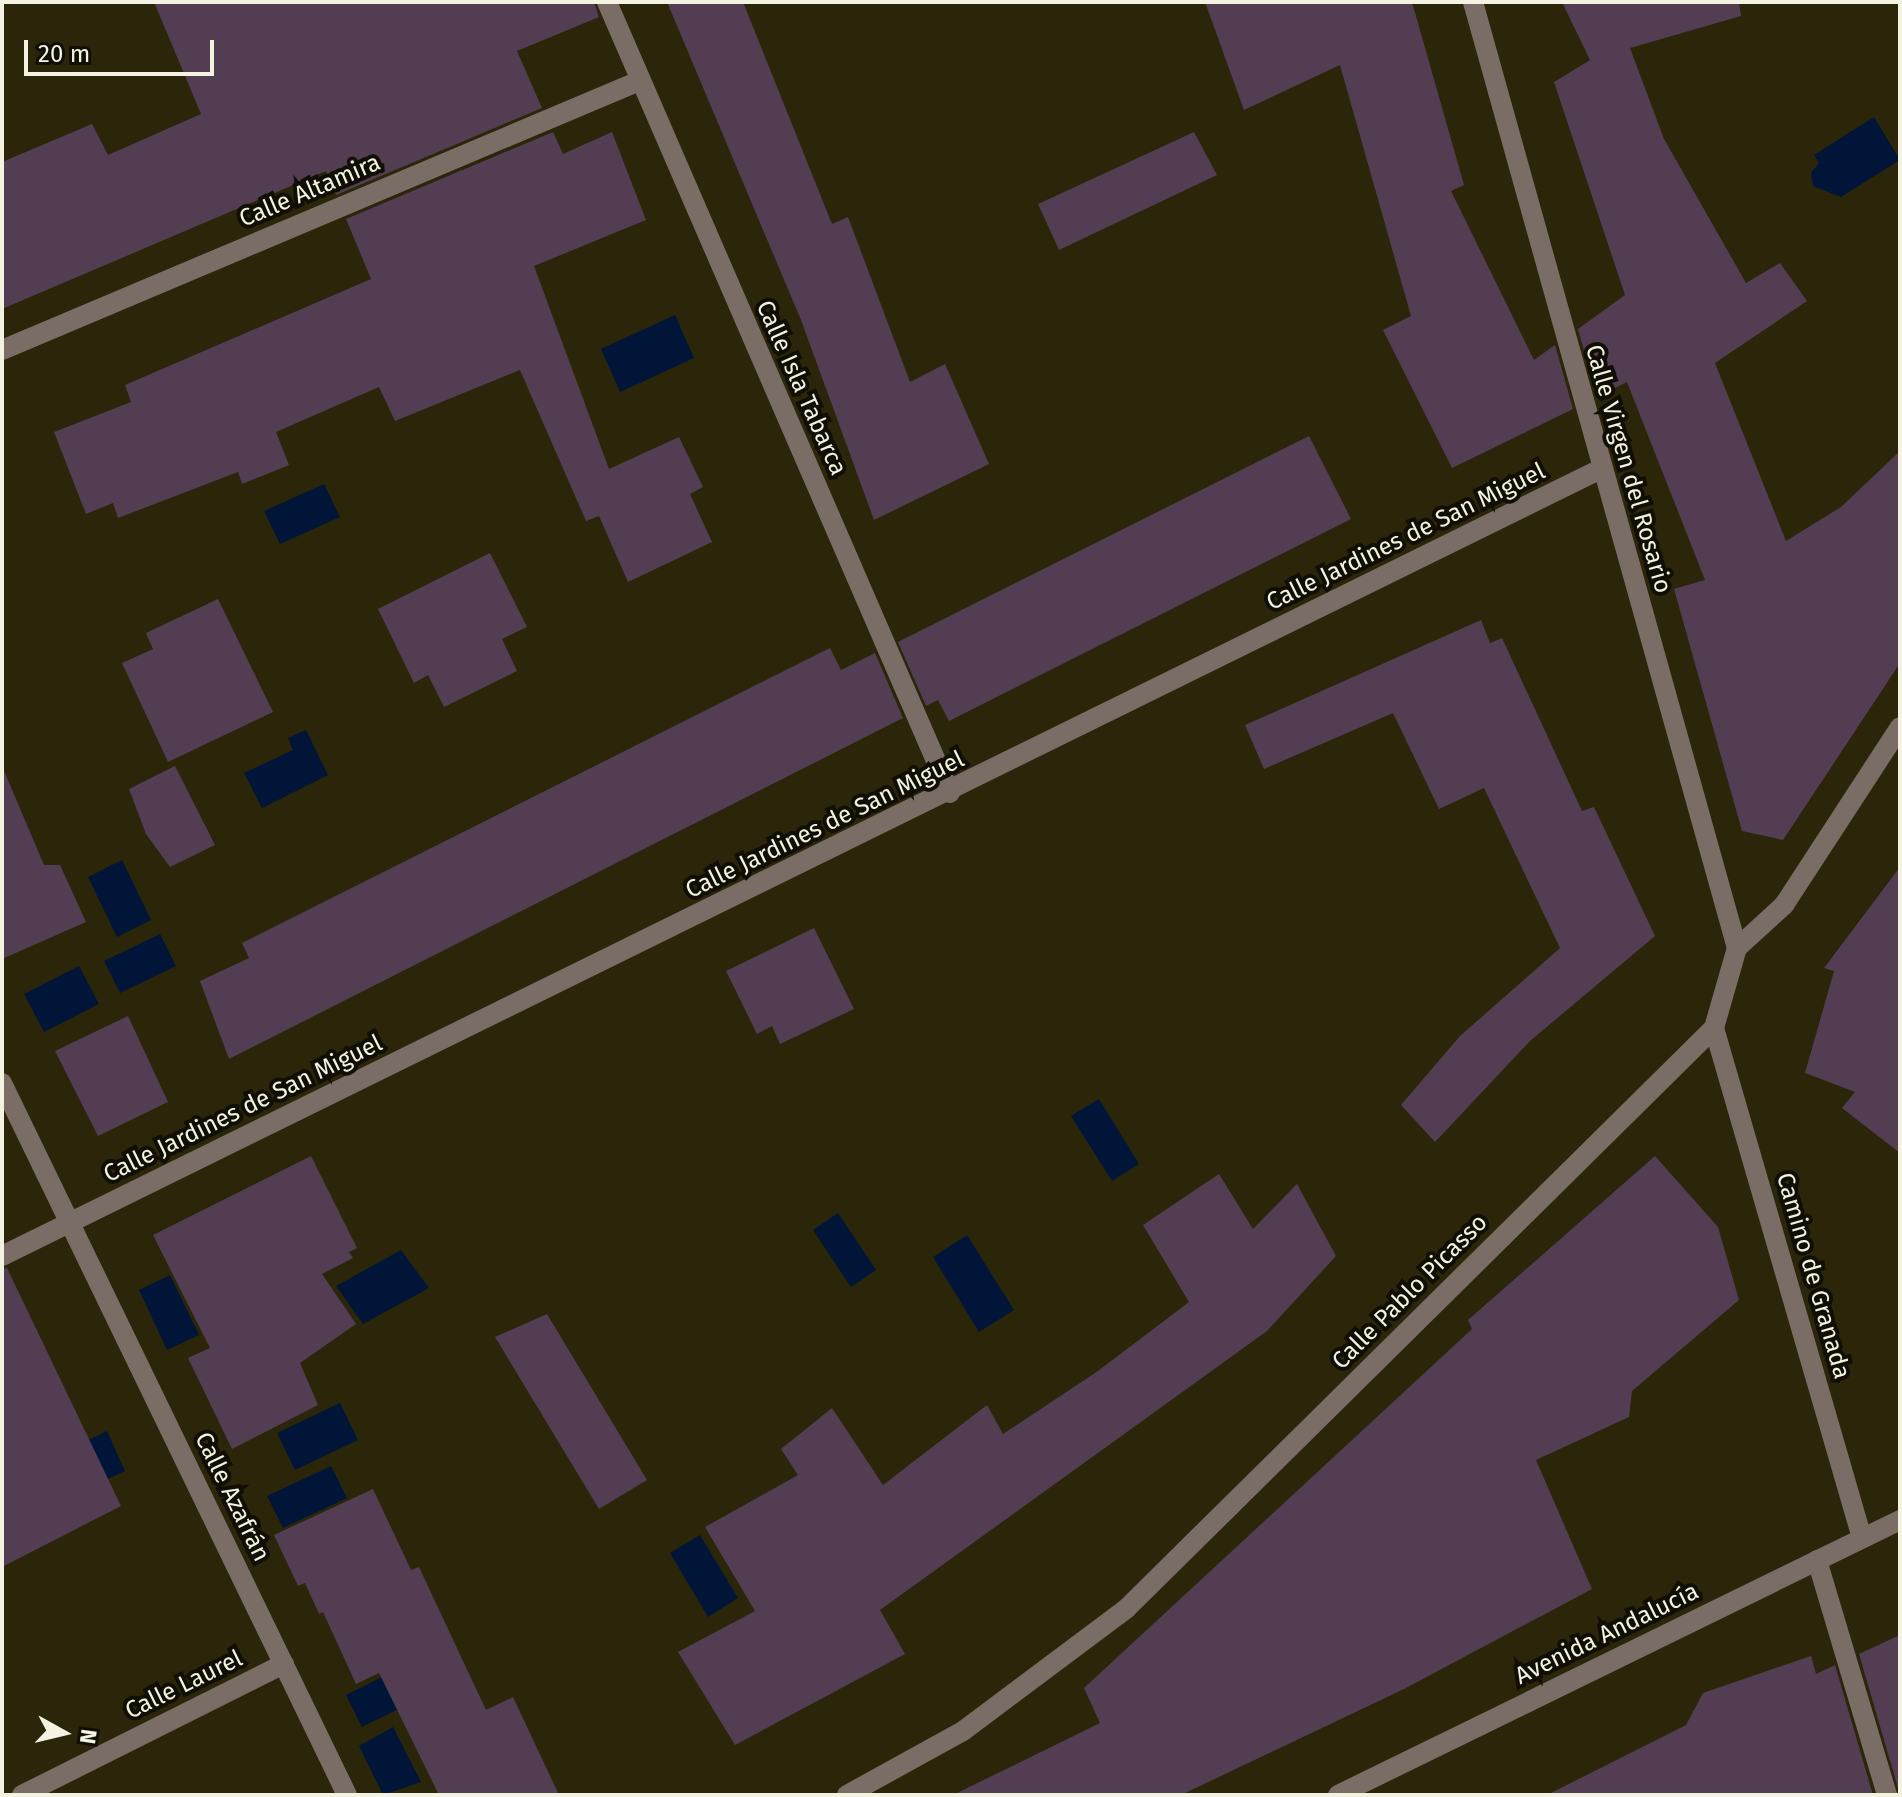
<!DOCTYPE html>
<html>
<head>
<meta charset="utf-8">
<style>
  body { margin:0 }
  #map { position:relative; width:1902px; height:1797px; overflow:hidden; background:#2b260a; font-family:"Fira Sans",sans-serif }
  div>[style] { position:absolute }
  [style*='--x'] { left:calc(var(--x)*1px); top:calc(var(--y)*1px); width:calc(var(--w)*1px); rotate:calc(var(--a)*1deg) }
  .water>* { inset:0; background:#001537 }
  .building>* { inset:0; background:#523d53 }
  .minor>* { height:20px; margin:-10px; padding:0 10px; transform-origin:10px; border-radius:10px; background:#796d65 }
  .tertiary>* { height:20px; margin:-10px; padding:0 10px; transform-origin:10px; border-radius:10px; background:#796d65 }
  span { translate:-50% -50%; white-space:nowrap; text-align:center; line-height:1.15; -webkit-text-stroke:8px #110f05; paint-order:stroke }
  .street-label { font-size:24px; color:#f4f2e1 }
  .frame { position:absolute; inset:0; border:4px solid #f4f2e1; pointer-events:none }
  .north { position:absolute; left:24px; top:1693px; width:80px; height:80px; -webkit-text-stroke:6px #110f05; paint-order:stroke; rotate:98deg; font-size:22px; font-weight:700; line-height:32px; text-align:center; color:#f4f2e1 }
  .north::after { content:''; display:block; margin:auto; width:28px; height:36px; background:#f4f2e1; clip-path:polygon(50% 0,100% 100%,50% 72%,0 100%) }
  .scale { position:absolute; left:24px; top:40px; width:190px; height:36px; box-sizing:border-box; border:4px solid #f4f2e1; border-top:0; padding-left:10px; font-size:24px; line-height:28px; white-space:nowrap; color:#f4f2e1; -webkit-text-stroke:6px #110f05; paint-order:stroke }
</style>
</head>
<body>
<div id="map">
  <div class="water">
    <i style="clip-path:polygon(1874px 117px,1900px 160px,1841px 197px,1813px 186px,1811px 173px,1819px 163px,1814px 155px)"></i>
    <i style="clip-path:polygon(675px 315px,694px 358px,620px 392px,601px 349px)"></i>
    <i style="clip-path:polygon(324px 484px,340px 517px,280px 544px,264px 511px)"></i>
    <i style="clip-path:polygon(306px 730px,328px 775px,262px 808px,244px 773px,293px 750px,288px 738px)"></i>
    <i style="clip-path:polygon(122px 860px,151px 920px,117px 937px,88px 877px)"></i>
    <i style="clip-path:polygon(160px 934px,176px 966px,120px 993px,104px 961px)"></i>
    <i style="clip-path:polygon(79px 966px,99px 1004px,44px 1032px,24px 994px)"></i>
    <i style="clip-path:polygon(1099px 1099px,1139px 1164px,1112px 1181px,1071px 1116px)"></i>
    <i style="clip-path:polygon(838px 1213px,876px 1270px,851px 1287px,813px 1230px)"></i>
    <i style="clip-path:polygon(967px 1235px,1014px 1310px,979px 1332px,933px 1257px)"></i>
    <i style="clip-path:polygon(401px 1250px,429px 1288px,363px 1324px,336px 1286px)"></i>
    <i style="clip-path:polygon(170px 1275px,199px 1335px,167px 1350px,139px 1290px)"></i>
    <i style="clip-path:polygon(340px 1403px,358px 1440px,295px 1470px,277px 1433px)"></i>
    <i style="clip-path:polygon(107px 1431px,125px 1471px,64px 1499px,47px 1460px)"></i>
    <i style="clip-path:polygon(331px 1466px,347px 1498px,283px 1528px,267px 1496px)"></i>
    <i style="clip-path:polygon(700px 1535px,738px 1598px,708px 1617px,670px 1553px)"></i>
    <i style="clip-path:polygon(402px 1667px,419px 1699px,362px 1727px,346px 1695px)"></i>
    <i style="clip-path:polygon(393px 1727px,421px 1782px,383px 1795px,359px 1746px)"></i>
  </div>
  <div class="building">
    <i style="clip-path:polygon(154px 2px,594px 2px,599px 17px,517px 51px,542px 108px,336px 195px,326px 171px,2px 309px,2px 162px,92px 124px,108px 155px,201px 114px)"></i>
    <i style="clip-path:polygon(667px 2px,743px 2px,832px 224px,848px 217px,910px 382px,945px 364px,989px 464px,874px 520px,801px 320px)"></i>
    <i style="clip-path:polygon(1205px 2px,1412px 2px,1464px 185px,1451px 191px,1534px 360px,1555px 345px,1573px 409px,1452px 468px,1383px 330px,1411px 316px,1340px 65px,1244px 110px)"></i>
    <i style="clip-path:polygon(1562px 2px,1739px 2px,1741px 16px,1630px 48px,1664px 139px,1746px 283px,1780px 263px,1807px 301px,1715px 363px,1786px 541px,1841px 507px,1900px 451px,1900px 663px,1783px 840px,1742px 831px,1674px 589px,1705px 580px,1627px 382px,1597px 397px,1578px 329px,1625px 295px,1554px 82px,1590px 60px)"></i>
    <i style="clip-path:polygon(553px 132px,563px 154px,612px 132px,646px 220px,534px 266px,609px 469px,679px 437px,703px 487px,690px 494px,712px 542px,628px 582px,599px 516px,586px 521px,520px 370px,395px 421px,379px 387px,276px 432px,289px 465px,242px 484px,238px 472px,118px 518px,113px 503px,86px 514px,54px 432px,131px 402px,125px 385px,371px 279px,346px 219px)"></i>
    <i style="clip-path:polygon(1194px 132px,1217px 175px,1059px 250px,1038px 204px)"></i>
    <i style="clip-path:polygon(1309px 436px,1351px 519px,949px 721px,938px 700px,926px 706px,898px 642px)"></i>
    <i style="clip-path:polygon(490px 553px,527px 627px,502px 639px,517px 671px,444px 707px,428px 675px,414px 683px,378px 609px)"></i>
    <i style="clip-path:polygon(218px 599px,273px 712px,168px 762px,122px 663px,153px 649px,146px 633px)"></i>
    <i style="clip-path:polygon(1481px 620px,1490px 643px,1502px 638px,1582px 811px,1594px 807px,1655px 936px,1530px 1041px,1435px 1142px,1401px 1105px,1460px 1036px,1560px 948px,1484px 788px,1439px 809px,1393px 713px,1264px 769px,1245px 725px)"></i>
    <i style="clip-path:polygon(830px 648px,841px 670px,875px 653px,903px 718px,229px 1059px,200px 981px,249px 958px,242px 943px)"></i>
    <i style="clip-path:polygon(2px 766px,44px 865px,60px 865px,86px 922px,2px 959px)"></i>
    <i style="clip-path:polygon(175px 766px,215px 845px,170px 867px,146px 834px,129px 789px)"></i>
    <i style="clip-path:polygon(1900px 867px,1900px 1153px,1842px 1108px,1855px 1092px,1805px 1073px,1834px 971px,1824px 968px)"></i>
    <i style="clip-path:polygon(814px 928px,854px 1009px,780px 1044px,772px 1026px,757px 1034px,726px 971px)"></i>
    <i style="clip-path:polygon(128px 1016px,168px 1102px,98px 1136px,55px 1051px)"></i>
    <i style="clip-path:polygon(311px 1156px,357px 1248px,349px 1252px,353px 1258px,322px 1274px,356px 1324px,300px 1363px,318px 1405px,232px 1449px,188px 1358px,210px 1348px,153px 1235px)"></i>
    <i style="clip-path:polygon(1655px 1156px,1718px 1227px,1739px 1300px,1632px 1391px,1629px 1417px,1536px 1460px,1592px 1589px,1404px 1689px,1181px 1795px,953px 1795px,1100px 1723px,1084px 1688px,1472px 1329px,1468px 1320px)"></i>
    <i style="clip-path:polygon(1219px 1174px,1253px 1229px,1297px 1184px,1336px 1256px,1267px 1331px,880px 1610px,905px 1654px,735px 1745px,678px 1652px,755px 1611px,705px 1527px,798px 1475px,781px 1449px,832px 1408px,883px 1485px,987px 1405px,1003px 1434px,1098px 1371px,1189px 1302px,1143px 1225px)"></i>
    <i style="clip-path:polygon(7px 1268px,121px 1506px,2px 1567px,2px 1269px)"></i>
    <i style="clip-path:polygon(547px 1314px,647px 1480px,599px 1509px,495px 1337px)"></i>
    <i style="clip-path:polygon(373px 1489px,411px 1570px,419px 1567px,486px 1710px,513px 1697px,559px 1795px,439px 1795px,379px 1673px,356px 1684px,323px 1612px,319px 1614px,305px 1583px,298px 1586px,274px 1535px)"></i>
    <i style="clip-path:polygon(1900px 1635px,1900px 1795px,1859px 1654px)"></i>
    <i style="clip-path:polygon(1811px 1656px,1816px 1674px,1835px 1665px,1873px 1795px,1547px 1795px,1686px 1725px,1703px 1693px)"></i>
  </div>
  <div class="minor">
    <i style="--x:607;--y:2;--w:862;--a:66.56"></i>
    <i style="--x:2;--y:350;--w:691;--a:-22.89"></i>
    <i style="--x:2;--y:1083;--w:791;--a:64.15"></i>
    <i style="--x:2;--y:1256;--w:1782;--a:-26.21"></i>
    <i style="--x:1817;--y:1560;--w:245;--a:73.4"></i>
    <i style="--x:22;--y:1795;--w:293;--a:-26.6"></i>
  </div>
  <div class="tertiary">
    <i style="--x:1473;--y:2;--w:982;--a:74.41"></i>
    <i style="--x:1714;--y:1028;--w:531;--a:73.82"></i>
    <i style="--x:847;--y:1795;--w:132;--a:-28.9"></i>
    <i style="--x:963;--y:1731;--w:204;--a:-36.8"></i>
    <i style="--x:1126;--y:1609;--w:827;--a:-44.66"></i>
    <i style="--x:1714;--y:1028;--w:83;--a:-74"></i>
    <i style="--x:1737;--y:948;--w:64;--a:-42.5"></i>
    <i style="--x:1784;--y:905;--w:212;--a:-56.9"></i>
    <i style="--x:1338;--y:1795;--w:626;--a:-26.07"></i>
  </div>
  <div class="street-label">
    <span style="left:310px;top:191px;rotate:-23deg">Calle Altamira</span>
    <span style="left:801px;top:388px;rotate:66deg">Calle Isla Tabarca</span>
    <span style="left:1628px;top:469px;rotate:74deg">Calle Virgen del Rosario</span>
    <span style="left:1406px;top:537px;rotate:-26deg">Calle Jardines de San Miguel</span>
    <span style="left:825px;top:825px;rotate:-26deg">Calle Jardines de San Miguel</span>
    <span style="left:243px;top:1109px;rotate:-26deg">Calle Jardines de San Miguel</span>
    <span style="left:1813px;top:1276px;rotate:74deg">Camino de Granada</span>
    <span style="left:1410px;top:1292px;rotate:-45deg">Calle Pablo Picasso</span>
    <span style="left:232px;top:1497px;rotate:64deg">Calle Azafrán</span>
    <span style="left:1607px;top:1634px;rotate:-26deg">Avenida Andalucía</span>
    <span style="left:184px;top:1685px;rotate:-26deg">Calle Laurel</span>
  </div>
  <div class="frame"></div>
  <div class="north">N</div>
  <div class="scale">20 m</div>
</div>
</body>
</html>
